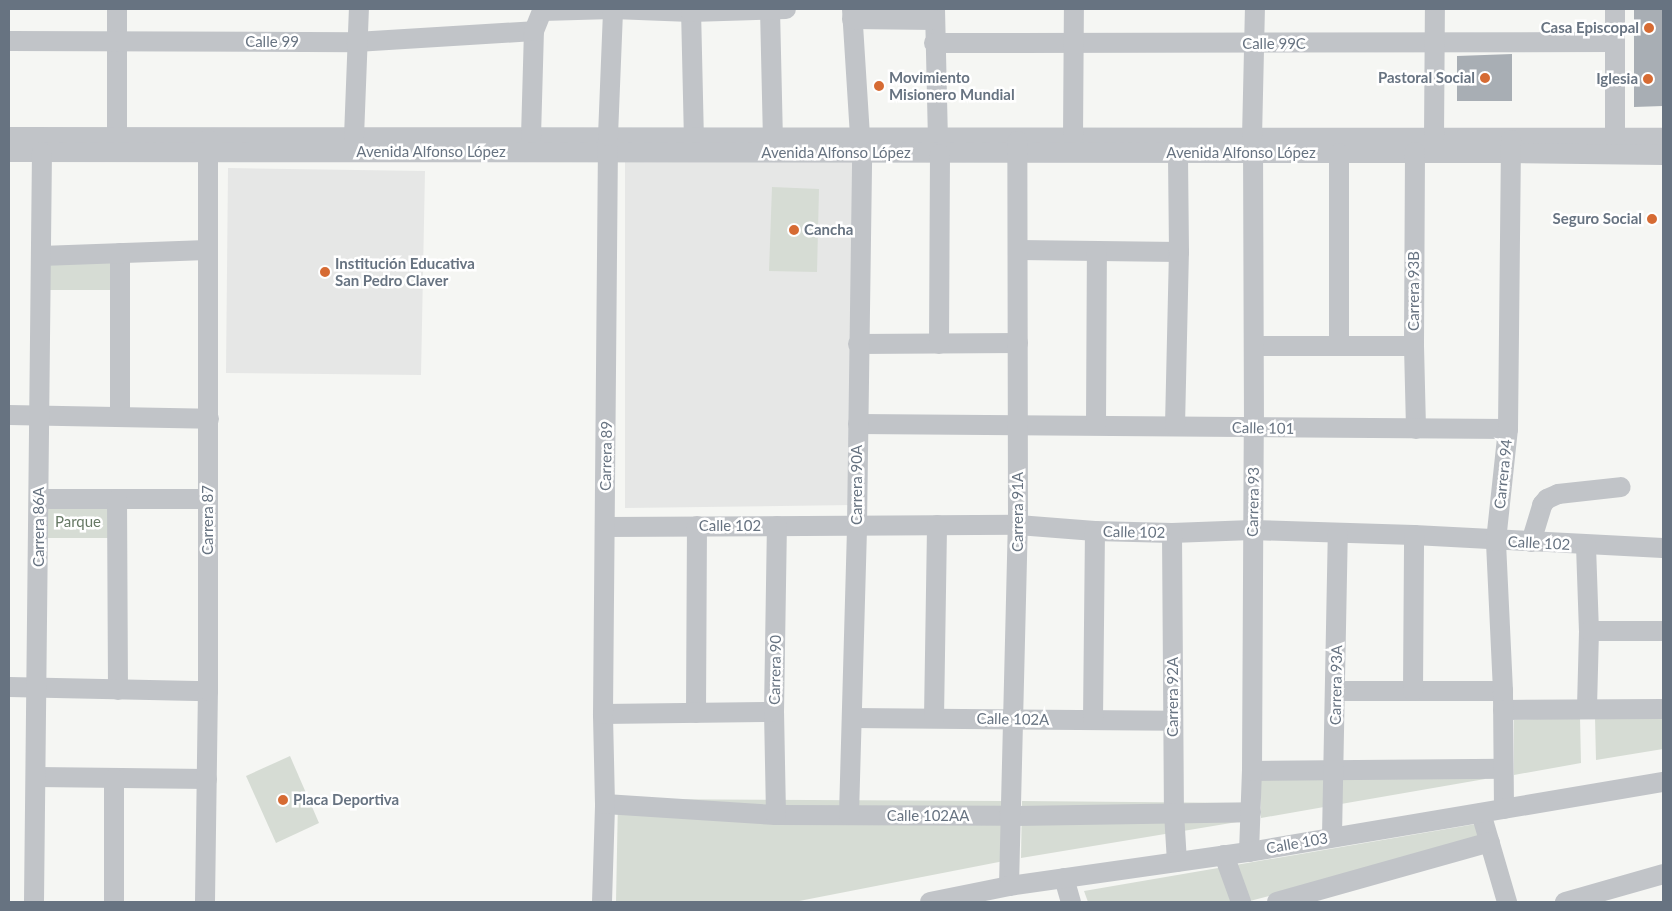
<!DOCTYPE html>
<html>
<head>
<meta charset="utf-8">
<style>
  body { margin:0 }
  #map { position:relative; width:1672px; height:911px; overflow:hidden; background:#f5f6f3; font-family:Lato,sans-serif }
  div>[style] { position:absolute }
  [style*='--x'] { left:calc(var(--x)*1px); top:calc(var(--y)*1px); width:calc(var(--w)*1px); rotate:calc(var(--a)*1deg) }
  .built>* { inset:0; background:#e6e7e6 }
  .green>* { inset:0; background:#d6dcd4 }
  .building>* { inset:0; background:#a8aeb4 }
  .minor>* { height:20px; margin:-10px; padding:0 10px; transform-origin:10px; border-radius:10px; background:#c1c4c8 }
  .dots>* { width:14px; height:14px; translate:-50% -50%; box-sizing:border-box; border:2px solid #fff; border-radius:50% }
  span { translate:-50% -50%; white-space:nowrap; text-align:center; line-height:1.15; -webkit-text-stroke:5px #fff; paint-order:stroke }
  .poi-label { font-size:15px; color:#677381; font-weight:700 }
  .right { translate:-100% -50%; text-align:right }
  .left { translate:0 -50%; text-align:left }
  .street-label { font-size:15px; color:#677381 }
  .park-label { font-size:15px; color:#677965 }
  .frame { position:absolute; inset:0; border:10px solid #677381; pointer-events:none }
</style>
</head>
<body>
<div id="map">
  <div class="built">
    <i style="clip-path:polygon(853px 161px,853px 505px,625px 508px,625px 162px)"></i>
    <i style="clip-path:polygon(228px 168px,425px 171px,421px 375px,226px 373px)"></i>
  </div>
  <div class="green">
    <i style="clip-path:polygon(772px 187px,819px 189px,817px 272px,769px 271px)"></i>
    <i style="clip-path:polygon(49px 258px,112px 259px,111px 290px,48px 290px)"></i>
    <i style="clip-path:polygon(46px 506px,109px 506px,110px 538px,46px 538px)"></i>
    <i style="clip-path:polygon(1663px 715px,1663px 749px,1596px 760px,1595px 717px)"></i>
    <i style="clip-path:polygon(1580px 717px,1581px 763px,1514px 775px,1514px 720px)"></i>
    <i style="clip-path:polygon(290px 756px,319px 823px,276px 843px,246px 776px)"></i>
    <i style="clip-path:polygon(1485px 772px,1485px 779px,1341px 804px,1341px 777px)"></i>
    <i style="clip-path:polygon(1325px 778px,1324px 807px,1261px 818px,1261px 779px)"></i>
    <i style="clip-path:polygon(618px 799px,1005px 801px,1004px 861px,794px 902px,616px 902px)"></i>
    <i style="clip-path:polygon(1022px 801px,1244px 803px,1243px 821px,1021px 858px)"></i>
    <i style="clip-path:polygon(1476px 824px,1481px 840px,1246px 902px,1088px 902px,1084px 891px)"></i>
  </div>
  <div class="building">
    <i style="clip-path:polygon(1634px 9px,1663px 9px,1663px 106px,1634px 107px)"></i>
    <i style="clip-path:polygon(1512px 54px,1512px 101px,1457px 101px,1457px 56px)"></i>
  </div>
  <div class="minor">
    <i style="--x:117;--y:9;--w:128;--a:90"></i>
    <i style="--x:691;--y:9;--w:128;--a:88.7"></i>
    <i style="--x:770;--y:9;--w:128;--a:88.7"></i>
    <i style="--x:852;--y:9;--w:128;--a:86.4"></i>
    <i style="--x:935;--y:9;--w:128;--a:88.7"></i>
    <i style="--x:852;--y:19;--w:82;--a:0.7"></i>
    <i style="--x:9;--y:41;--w:347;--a:0.2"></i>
    <i style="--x:356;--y:42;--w:178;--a:-3.5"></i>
    <i style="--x:934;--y:43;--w:680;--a:-0.08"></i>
    <i style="--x:9;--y:137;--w:1654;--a:0.03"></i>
    <i style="--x:354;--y:137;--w:128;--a:-87.8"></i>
    <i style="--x:531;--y:137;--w:106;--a:-88.4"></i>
    <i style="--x:534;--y:31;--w:22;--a:-68"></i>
    <i style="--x:542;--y:11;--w:71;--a:-1.6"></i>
    <i style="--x:613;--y:9;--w:78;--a:2.2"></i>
    <i style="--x:691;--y:12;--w:95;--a:-1.8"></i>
    <i style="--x:1073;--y:138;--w:129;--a:-89.6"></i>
    <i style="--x:1252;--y:138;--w:129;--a:-88.7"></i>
    <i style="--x:1434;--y:138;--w:129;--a:-89.6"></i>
    <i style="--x:1615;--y:138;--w:129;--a:-90"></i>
    <i style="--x:9;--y:152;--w:1502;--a:0.04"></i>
    <i style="--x:1511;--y:153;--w:152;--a:0.8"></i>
    <i style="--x:1415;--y:152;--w:194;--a:90.3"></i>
    <i style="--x:1414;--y:346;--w:83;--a:88.6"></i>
    <i style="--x:1019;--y:250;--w:160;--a:0.7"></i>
    <i style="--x:120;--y:253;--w:164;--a:90"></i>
    <i style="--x:41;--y:256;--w:166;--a:-2.1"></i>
    <i style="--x:858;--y:344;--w:160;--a:-0.4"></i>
    <i style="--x:939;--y:344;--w:190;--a:-89.7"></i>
    <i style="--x:1339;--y:345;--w:192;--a:-90"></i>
    <i style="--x:1254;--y:346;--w:160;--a:0"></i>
    <i style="--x:9;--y:415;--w:200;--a:1.1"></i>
    <i style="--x:858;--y:424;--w:650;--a:0.44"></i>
    <i style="--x:1096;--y:425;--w:174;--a:-89.7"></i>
    <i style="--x:1175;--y:426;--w:174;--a:-88.7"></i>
    <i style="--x:1179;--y:252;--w:100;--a:-90.6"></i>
    <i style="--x:39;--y:499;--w:169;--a:0"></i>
    <i style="--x:117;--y:499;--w:191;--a:89.7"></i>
    <i style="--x:605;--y:527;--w:413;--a:-0.3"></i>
    <i style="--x:1018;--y:525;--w:77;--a:4.5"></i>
    <i style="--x:1095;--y:531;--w:77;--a:1.5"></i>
    <i style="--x:1172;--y:533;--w:80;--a:-2.1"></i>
    <i style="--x:1252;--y:530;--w:162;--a:1.8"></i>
    <i style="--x:1414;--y:535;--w:249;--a:3"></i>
    <i style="--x:1172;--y:533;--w:280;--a:89.6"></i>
    <i style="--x:1174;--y:813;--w:49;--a:86.5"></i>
    <i style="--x:1531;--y:542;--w:39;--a:-73"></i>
    <i style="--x:1542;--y:505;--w:8;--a:-50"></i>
    <i style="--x:1547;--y:499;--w:12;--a:-24"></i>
    <i style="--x:1558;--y:494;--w:63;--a:-6.3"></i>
    <i style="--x:1586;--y:546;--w:85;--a:88"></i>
    <i style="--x:1589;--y:631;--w:78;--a:91.5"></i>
    <i style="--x:1589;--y:631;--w:74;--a:0"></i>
    <i style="--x:9;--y:687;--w:199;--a:1.2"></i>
    <i style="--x:1336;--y:691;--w:167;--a:0"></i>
    <i style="--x:1413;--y:691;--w:156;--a:-89.6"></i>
    <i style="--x:1503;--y:710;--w:160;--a:-0.4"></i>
    <i style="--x:696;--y:713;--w:187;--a:-89.7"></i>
    <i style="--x:603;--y:714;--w:171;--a:-0.7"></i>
    <i style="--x:853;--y:718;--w:320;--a:0.5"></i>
    <i style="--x:934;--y:718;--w:193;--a:-89.1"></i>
    <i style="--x:1093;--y:720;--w:189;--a:-89.4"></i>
    <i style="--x:1252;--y:771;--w:251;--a:-0.5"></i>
    <i style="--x:37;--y:777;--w:170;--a:0.7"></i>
    <i style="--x:605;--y:804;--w:171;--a:3.7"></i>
    <i style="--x:776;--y:815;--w:233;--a:0.2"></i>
    <i style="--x:1009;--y:816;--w:242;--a:-0.9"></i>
    <i style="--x:1504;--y:809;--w:118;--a:-90.5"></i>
    <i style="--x:1503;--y:691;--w:150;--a:-92.7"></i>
    <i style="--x:1496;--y:541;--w:113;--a:-83.9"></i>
    <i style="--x:1508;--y:429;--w:289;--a:-89.4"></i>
    <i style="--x:1481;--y:813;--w:93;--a:73.7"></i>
    <i style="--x:776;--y:815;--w:103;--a:-91.1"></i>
    <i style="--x:774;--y:712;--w:186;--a:-89.1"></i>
    <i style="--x:849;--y:815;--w:290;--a:-88.4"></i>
    <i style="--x:857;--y:525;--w:371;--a:-89.2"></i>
    <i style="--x:1332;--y:836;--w:302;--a:-88.9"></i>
    <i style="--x:1249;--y:852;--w:81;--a:-87.9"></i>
    <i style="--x:1252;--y:771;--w:343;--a:-89.7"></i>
    <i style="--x:1254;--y:428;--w:275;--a:-90.2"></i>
    <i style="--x:1224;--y:855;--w:50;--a:70.1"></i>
    <i style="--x:1064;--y:878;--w:25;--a:74"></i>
    <i style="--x:1009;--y:886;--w:361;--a:-88.6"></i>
    <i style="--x:1018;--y:525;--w:384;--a:-90.1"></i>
    <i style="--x:34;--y:902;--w:750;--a:-89.39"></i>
    <i style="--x:114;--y:902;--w:124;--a:-90"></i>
    <i style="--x:205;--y:902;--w:211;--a:-89.2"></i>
    <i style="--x:208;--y:691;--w:552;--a:-90"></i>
    <i style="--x:602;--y:902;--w:98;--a:-88.2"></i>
    <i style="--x:605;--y:804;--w:90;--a:-91.3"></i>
    <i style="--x:603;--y:714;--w:578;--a:-89.5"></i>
    <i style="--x:608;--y:136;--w:127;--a:-87.7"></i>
    <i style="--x:930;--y:902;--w:81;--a:-11.4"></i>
    <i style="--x:1009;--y:886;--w:242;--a:-8.1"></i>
    <i style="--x:1249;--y:852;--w:420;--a:-9.6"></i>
    <i style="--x:1277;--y:902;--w:221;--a:-15.7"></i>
    <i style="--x:1565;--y:902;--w:102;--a:-15.9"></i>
  </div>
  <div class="dots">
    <i style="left:1649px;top:28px;background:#d66b33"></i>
    <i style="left:1485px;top:78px;background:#d66b33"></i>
    <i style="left:1648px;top:79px;background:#d66b33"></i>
    <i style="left:879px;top:86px;background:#d66b33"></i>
    <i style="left:1652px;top:219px;background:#d66b33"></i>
    <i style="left:794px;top:230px;background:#d66b33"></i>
    <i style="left:325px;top:272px;background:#d66b33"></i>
    <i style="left:283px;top:800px;background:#d66b33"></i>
  </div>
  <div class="poi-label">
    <span class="right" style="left:1639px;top:28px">Casa Episcopal</span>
    <span class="left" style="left:889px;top:86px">Movimiento<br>Misionero Mundial</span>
    <span class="right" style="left:1475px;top:78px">Pastoral Social</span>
    <span class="right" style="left:1638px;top:79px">Iglesia</span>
    <span class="right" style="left:1642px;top:219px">Seguro Social</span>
    <span class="left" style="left:804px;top:230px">Cancha</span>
    <span class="left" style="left:335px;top:272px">Institución Educativa<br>San Pedro Claver</span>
    <span class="left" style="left:293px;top:800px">Placa Deportiva</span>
  </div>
  <div class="street-label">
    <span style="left:272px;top:42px">Calle 99</span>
    <span style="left:1274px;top:44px">Calle 99C</span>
    <span style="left:431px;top:152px">Avenida Alfonso López</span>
    <span style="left:836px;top:153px">Avenida Alfonso López</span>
    <span style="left:1241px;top:153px">Avenida Alfonso López</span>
    <span style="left:1414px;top:291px;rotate:-90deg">Carrera 93B</span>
    <span style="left:1263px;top:428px;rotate:1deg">Calle 101</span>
    <span style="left:606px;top:456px;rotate:-89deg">Carrera 89</span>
    <span style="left:1503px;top:474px;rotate:-84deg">Carrera 94</span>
    <span style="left:857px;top:485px;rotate:-90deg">Carrera 90A</span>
    <span style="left:1253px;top:502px;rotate:-89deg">Carrera 93</span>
    <span style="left:1018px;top:512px;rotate:-90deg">Carrera 91A</span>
    <span style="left:208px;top:520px;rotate:-90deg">Carrera 87</span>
    <span style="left:730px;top:526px">Calle 102</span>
    <span style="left:39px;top:527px;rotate:-90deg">Carrera 86A</span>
    <span style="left:1134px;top:532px;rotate:1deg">Calle 102</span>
    <span style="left:1539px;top:543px;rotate:3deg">Calle 102</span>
    <span style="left:775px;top:670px;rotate:-89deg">Carrera 90</span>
    <span style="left:1336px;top:685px;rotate:-89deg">Carrera 93A</span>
    <span style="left:1173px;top:697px;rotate:-90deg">Carrera 92A</span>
    <span style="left:1013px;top:719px;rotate:1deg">Calle 102A</span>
    <span style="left:928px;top:816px">Calle 102AA</span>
    <span style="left:1297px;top:843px;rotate:-10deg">Calle 103</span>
  </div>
  <div class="park-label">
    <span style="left:78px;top:522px">Parque</span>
  </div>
  <div class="frame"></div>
</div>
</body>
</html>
